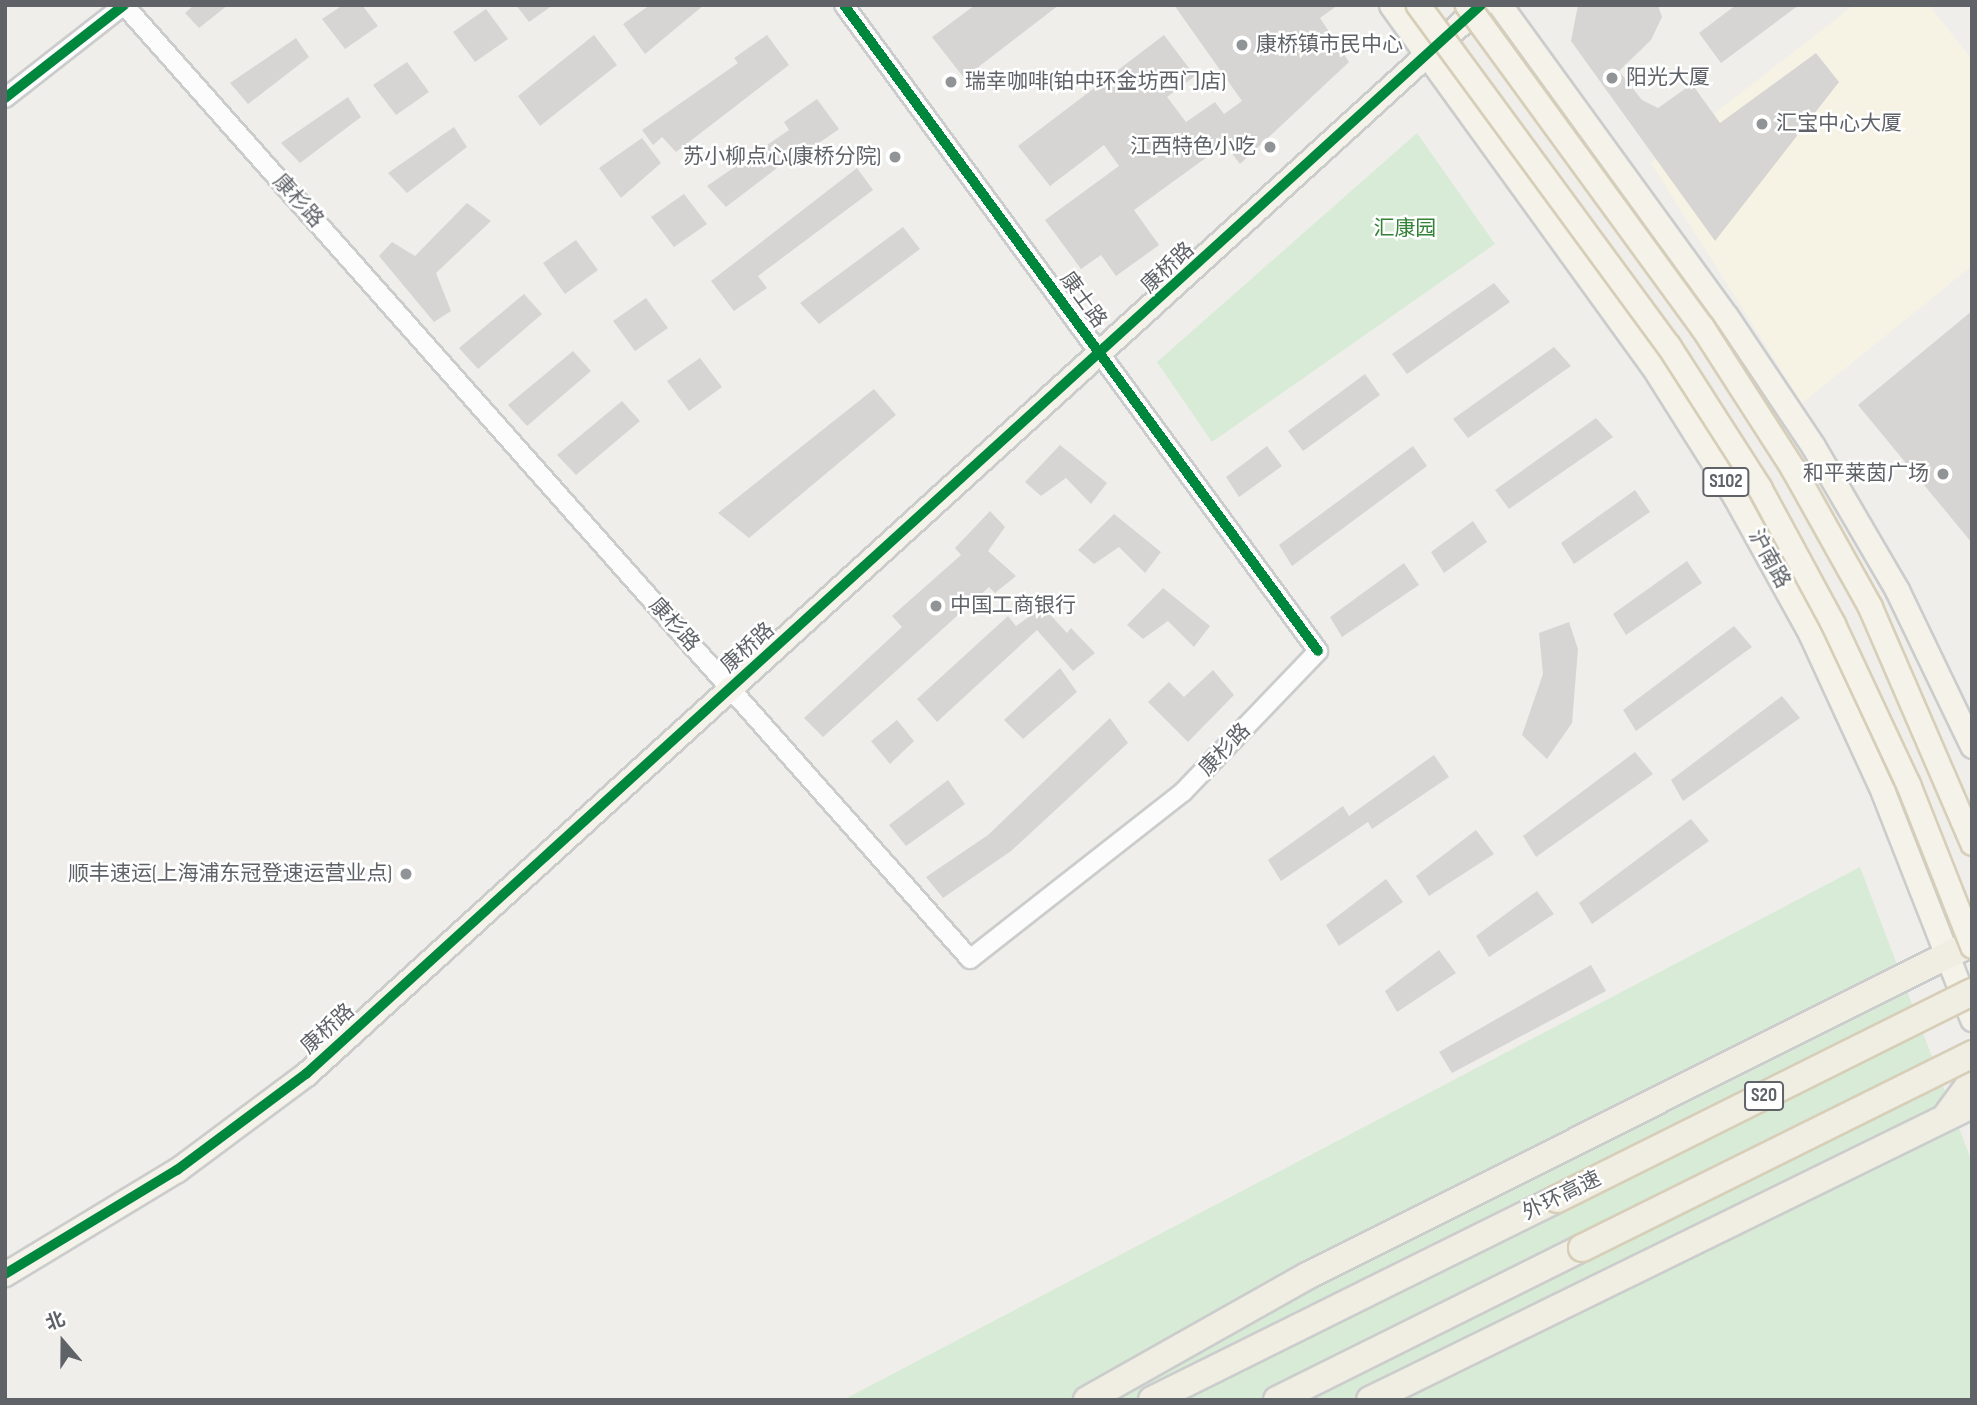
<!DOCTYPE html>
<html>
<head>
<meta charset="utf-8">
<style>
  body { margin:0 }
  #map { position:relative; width:1977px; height:1405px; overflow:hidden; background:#efeeea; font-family:"Sofia Sans Condensed","Noto Sans SC",sans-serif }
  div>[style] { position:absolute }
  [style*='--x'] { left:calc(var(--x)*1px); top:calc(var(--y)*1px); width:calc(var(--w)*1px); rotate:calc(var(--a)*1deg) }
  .commercial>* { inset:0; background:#f7f3e4 }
  .green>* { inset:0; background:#d8ebd6 }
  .building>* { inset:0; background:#d6d5d3 }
  .roads { filter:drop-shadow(2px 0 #cbcccc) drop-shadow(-2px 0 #cbcccc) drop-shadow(0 2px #cbcccc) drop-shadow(0 -2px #cbcccc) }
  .minor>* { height:18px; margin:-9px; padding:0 9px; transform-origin:9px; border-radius:9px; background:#fdfcfc }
  .major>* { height:23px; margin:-11.5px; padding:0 11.5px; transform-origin:11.5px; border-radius:11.5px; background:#f4f2e9 }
  .highway>* { height:26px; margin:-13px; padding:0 13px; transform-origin:13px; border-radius:13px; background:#f0ede3 }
  .bridges { filter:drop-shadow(2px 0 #d7ceb8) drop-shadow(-2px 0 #d7ceb8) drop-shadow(0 2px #d7ceb8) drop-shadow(0 -2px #d7ceb8) }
  .major-bridge>* { height:23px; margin:-11.5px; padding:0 11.5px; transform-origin:11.5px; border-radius:11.5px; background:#f4f2e9 }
  .highway-bridge>* { height:26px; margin:-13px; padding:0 13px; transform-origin:13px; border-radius:13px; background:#f0ede3 }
  .cycleway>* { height:10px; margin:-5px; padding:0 5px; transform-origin:5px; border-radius:5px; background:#00873e }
  .dots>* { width:19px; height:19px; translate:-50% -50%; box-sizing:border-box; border:4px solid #fff; border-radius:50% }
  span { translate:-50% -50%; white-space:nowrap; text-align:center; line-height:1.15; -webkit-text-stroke:5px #fff; paint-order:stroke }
  .shield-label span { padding:2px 5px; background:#fff; border:2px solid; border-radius:5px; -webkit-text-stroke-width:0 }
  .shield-label { font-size:19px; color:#5f6368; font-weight:700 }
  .poi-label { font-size:21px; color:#5f6368 }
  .left { translate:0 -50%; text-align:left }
  .right { translate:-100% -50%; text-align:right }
  .street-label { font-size:21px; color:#5f6368 }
  .park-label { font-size:21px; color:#348238 }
  .frame { position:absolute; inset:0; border:7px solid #5f6368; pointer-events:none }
  .north { position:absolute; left:28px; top:1307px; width:70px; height:70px; -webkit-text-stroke:5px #fff; paint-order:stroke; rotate:340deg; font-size:19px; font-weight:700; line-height:28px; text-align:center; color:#5f6368 }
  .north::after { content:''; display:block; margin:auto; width:24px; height:32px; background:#5f6368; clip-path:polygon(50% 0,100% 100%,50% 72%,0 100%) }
</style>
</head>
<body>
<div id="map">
  <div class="commercial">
    <i style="clip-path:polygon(1854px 5px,1929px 5px,1972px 60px,1972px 266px,1802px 403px,1651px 163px)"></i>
  </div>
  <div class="green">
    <i style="clip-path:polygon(1417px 133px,1495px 244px,1212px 442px,1157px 362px)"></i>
    <i style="clip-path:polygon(1860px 867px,1972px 1162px,1972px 1400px,843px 1400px)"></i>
  </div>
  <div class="building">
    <i style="clip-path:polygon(194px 5px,228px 5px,199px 28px,185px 13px)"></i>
    <i style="clip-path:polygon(343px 5px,362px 5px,378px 26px,345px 49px,322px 19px)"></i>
    <i style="clip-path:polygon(516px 5px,553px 5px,529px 22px)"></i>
    <i style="clip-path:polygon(650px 5px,704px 5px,645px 54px,623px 24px)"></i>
    <i style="clip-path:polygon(975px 5px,1059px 5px,964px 78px,932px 37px)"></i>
    <i style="clip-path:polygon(1174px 5px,1338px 5px,1320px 18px,1349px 62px,1240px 164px,1225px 144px,1134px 210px,1159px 245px,1116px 276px,1101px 255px,1081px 269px,1045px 220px,1119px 166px,1104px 145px,1050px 186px,1018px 146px,1164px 35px,1195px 76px,1167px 97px,1186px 122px,1215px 102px,1224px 114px,1242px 101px)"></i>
    <i style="clip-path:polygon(1578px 5px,1658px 5px,1662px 17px,1651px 40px,1619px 71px,1642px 100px,1658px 108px,1692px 84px,1720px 123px,1816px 53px,1839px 82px,1715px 241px,1571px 41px)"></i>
    <i style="clip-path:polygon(1736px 5px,1799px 5px,1721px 63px,1699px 33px)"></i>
    <i style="clip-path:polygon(486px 9px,508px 39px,475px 62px,453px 32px)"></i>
    <i style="clip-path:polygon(594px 35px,617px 65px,540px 126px,518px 96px)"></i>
    <i style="clip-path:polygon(767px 35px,789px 65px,676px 152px,662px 137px,653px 145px,642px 130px,738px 63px,734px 58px)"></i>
    <i style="clip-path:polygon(296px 38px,309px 57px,248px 104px,230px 83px)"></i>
    <i style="clip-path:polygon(407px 62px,429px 92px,396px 115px,373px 85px)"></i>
    <i style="clip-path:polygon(348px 97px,361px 117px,300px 163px,281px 143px)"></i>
    <i style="clip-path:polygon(817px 99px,839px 129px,806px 152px,803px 148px,726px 207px,707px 186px,789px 130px,784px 122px)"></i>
    <i style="clip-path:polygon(454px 127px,467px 147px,407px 193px,388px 173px)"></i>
    <i style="clip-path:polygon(642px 138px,661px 163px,621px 198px,599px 168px)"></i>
    <i style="clip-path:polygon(857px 168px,873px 190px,758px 276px,767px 288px,734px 311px,711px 281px)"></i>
    <i style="clip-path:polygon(684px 194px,707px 224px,674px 247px,651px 217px)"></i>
    <i style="clip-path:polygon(467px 203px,491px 221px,436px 273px,451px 311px,434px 322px,379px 256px,392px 242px,415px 256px)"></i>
    <i style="clip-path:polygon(903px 227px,920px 249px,819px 324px,800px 303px)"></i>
    <i style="clip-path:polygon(576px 240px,598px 270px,565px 294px,543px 263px)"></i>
    <i style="clip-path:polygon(1494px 283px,1510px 302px,1407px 374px,1392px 354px)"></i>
    <i style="clip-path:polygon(524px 294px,542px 314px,478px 369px,459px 348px)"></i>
    <i style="clip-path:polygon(646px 298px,668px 328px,635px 351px,613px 321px)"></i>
    <i style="clip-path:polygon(1972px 311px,1972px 543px,1858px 405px)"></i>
    <i style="clip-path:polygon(1554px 347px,1571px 366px,1468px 438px,1453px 419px)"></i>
    <i style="clip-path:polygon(573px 351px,591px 371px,527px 426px,508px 405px)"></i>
    <i style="clip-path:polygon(700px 358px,722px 387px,689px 411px,667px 381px)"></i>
    <i style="clip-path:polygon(1365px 374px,1380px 395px,1303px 451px,1288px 431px)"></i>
    <i style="clip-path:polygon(874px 389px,896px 415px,749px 538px,718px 513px)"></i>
    <i style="clip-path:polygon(622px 401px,640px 421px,576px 475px,557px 455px)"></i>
    <i style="clip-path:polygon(1596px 418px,1613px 437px,1509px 509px,1495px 490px)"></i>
    <i style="clip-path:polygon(1060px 445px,1107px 483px,1091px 504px,1066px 478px,1041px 496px,1025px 482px)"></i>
    <i style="clip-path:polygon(1267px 446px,1282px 466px,1239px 497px,1226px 477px)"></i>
    <i style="clip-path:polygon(1413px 446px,1427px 466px,1292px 566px,1279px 545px)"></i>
    <i style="clip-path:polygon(1635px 490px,1650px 512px,1574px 564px,1561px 543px)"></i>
    <i style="clip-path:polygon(990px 511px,1005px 527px,988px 551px,1016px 576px,995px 593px,989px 587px,823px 737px,804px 718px,902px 627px,892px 616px,961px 555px,955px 548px)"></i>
    <i style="clip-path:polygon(1114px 514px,1161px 552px,1145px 573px,1119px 547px,1094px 564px,1078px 550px)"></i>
    <i style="clip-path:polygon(1473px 521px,1487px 542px,1444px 573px,1431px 552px)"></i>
    <i style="clip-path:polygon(1687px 561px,1702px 583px,1626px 635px,1613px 614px)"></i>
    <i style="clip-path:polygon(1404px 563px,1419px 585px,1342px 637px,1330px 617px)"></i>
    <i style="clip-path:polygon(1163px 588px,1210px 626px,1194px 647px,1168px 621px,1143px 639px,1127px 625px)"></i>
    <i style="clip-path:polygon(1043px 607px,1067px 633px,1071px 628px,1095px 653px,1073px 671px,1037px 630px,937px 722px,917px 699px,1008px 616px,1016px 626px)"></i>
    <i style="clip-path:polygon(1569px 622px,1578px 649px,1572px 723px,1547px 759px,1522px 735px,1543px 674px,1539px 633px)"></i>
    <i style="clip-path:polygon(1734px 626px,1752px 647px,1636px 731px,1623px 710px)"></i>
    <i style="clip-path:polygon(1060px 668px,1077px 692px,1023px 739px,1004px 720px)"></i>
    <i style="clip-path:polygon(1213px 670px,1234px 695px,1188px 742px,1148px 702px,1169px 682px,1184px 697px)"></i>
    <i style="clip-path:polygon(1782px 696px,1800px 718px,1683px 801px,1671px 780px)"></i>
    <i style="clip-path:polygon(1110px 718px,1128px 743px,1011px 851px,943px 898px,926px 877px,988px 835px)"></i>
    <i style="clip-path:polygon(897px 720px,914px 741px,890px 764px,871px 741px)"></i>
    <i style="clip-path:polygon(1635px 752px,1653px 774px,1536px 857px,1523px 836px)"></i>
    <i style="clip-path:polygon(1434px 755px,1449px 777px,1372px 829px,1368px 822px,1281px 881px,1268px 860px,1343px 806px,1349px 816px)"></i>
    <i style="clip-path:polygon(948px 780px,965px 804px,906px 846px,889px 825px)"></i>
    <i style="clip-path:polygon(1691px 819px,1709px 841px,1592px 924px,1579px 903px)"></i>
    <i style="clip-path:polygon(1476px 830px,1494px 854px,1429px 896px,1416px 876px)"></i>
    <i style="clip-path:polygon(1386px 879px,1403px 902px,1339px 946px,1326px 925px)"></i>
    <i style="clip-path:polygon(1537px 891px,1554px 914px,1489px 957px,1476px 936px)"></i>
    <i style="clip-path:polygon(1439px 950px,1456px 973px,1397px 1012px,1385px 991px)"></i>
    <i style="clip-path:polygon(1591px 965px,1606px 991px,1452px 1073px,1439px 1052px)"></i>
  </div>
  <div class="roads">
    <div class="minor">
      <i style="--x:124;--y:5;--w:1275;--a:48.43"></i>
      <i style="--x:970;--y:959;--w:271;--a:-38.1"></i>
      <i style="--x:1183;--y:792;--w:195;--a:-46.2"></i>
      <i style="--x:1318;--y:651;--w:801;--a:-126.27"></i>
      <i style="--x:5;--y:98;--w:151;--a:-38"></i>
    </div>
    <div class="major">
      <i style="--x:1391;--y:5;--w:445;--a:54.1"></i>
      <i style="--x:1652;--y:365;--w:156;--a:57.8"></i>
      <i style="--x:1735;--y:497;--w:155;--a:61.1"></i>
      <i style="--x:1810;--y:633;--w:175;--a:65.3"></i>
      <i style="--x:1883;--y:792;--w:244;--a:68.6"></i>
      <i style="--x:1500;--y:5;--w:384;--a:54"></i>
      <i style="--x:1726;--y:316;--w:156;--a:56.2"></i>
      <i style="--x:1813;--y:446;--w:167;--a:59.7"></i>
      <i style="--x:1897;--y:590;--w:173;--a:64.3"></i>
      <i style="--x:5;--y:1274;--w:201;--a:-31.2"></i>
      <i style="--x:177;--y:1170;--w:161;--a:-36.7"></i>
      <i style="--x:306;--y:1074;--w:1589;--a:-42.3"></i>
    </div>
    <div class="highway">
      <i style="--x:1947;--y:1115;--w:42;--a:-53.7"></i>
      <i style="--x:1087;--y:1400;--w:253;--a:-29.4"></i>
      <i style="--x:1307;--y:1276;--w:744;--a:-26.6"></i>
      <i style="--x:1152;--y:1400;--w:452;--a:-26.4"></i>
      <i style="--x:1277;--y:1400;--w:341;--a:-26.5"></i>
      <i style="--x:1370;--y:1400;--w:670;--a:-26.11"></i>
    </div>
  </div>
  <div class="bridges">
    <div class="major-bridge">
      <i style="--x:1418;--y:5;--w:422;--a:53.7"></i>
      <i style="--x:1668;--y:345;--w:169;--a:57.3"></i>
      <i style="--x:1759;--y:487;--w:156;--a:61.6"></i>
      <i style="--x:1833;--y:624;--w:177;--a:64.9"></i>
      <i style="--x:1908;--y:784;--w:174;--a:68.4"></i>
      <i style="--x:1467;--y:5;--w:399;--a:53.9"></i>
      <i style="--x:1702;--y:327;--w:169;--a:57.3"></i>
      <i style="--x:1793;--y:469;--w:158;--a:60.8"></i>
      <i style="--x:1870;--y:607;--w:257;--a:66.6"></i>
    </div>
    <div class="highway-bridge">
      <i style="--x:1557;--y:1199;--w:464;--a:-26.5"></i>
      <i style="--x:1582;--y:1248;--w:436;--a:-26.4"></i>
    </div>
  </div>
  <div class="cycleway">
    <i style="--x:844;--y:5;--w:801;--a:53.73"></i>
    <i style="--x:5;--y:98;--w:151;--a:-38"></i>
    <i style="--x:5;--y:1274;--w:201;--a:-31.2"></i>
    <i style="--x:177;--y:1170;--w:161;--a:-36.7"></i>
    <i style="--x:306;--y:1074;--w:1589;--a:-42.3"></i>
  </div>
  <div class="dots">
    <i style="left:1242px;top:45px;background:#919496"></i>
    <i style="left:1612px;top:78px;background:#919496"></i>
    <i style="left:951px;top:82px;background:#919496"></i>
    <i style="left:1762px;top:124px;background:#919496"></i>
    <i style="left:1270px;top:147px;background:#919496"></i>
    <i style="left:895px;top:157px;background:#919496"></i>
    <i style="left:1943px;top:474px;background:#919496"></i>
    <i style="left:936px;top:606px;background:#919496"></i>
    <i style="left:406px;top:874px;background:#919496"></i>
  </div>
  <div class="shield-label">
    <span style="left:1726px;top:482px">S102</span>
    <span style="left:1764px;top:1096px">S20</span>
  </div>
  <div class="poi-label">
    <span class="left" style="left:1256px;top:45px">康桥镇市民中心</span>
    <span class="left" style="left:1626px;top:78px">阳光大厦</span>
    <span class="left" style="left:965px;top:82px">瑞幸咖啡(铂中环金坊西门店)</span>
    <span class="left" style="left:1776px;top:124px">汇宝中心大厦</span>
    <span class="right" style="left:1256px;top:147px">江西特色小吃</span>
    <span class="right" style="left:881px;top:157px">苏小柳点心(康桥分院)</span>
    <span class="right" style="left:1929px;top:474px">和平莱茵广场</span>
    <span class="left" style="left:950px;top:606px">中国工商银行</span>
    <span class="right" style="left:392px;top:874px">顺丰速运(上海浦东冠登速运营业点)</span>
  </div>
  <div class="street-label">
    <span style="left:298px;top:201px;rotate:48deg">康杉路</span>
    <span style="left:1168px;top:268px;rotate:-43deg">康桥路</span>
    <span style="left:1083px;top:300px;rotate:54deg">康士路</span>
    <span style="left:1769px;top:559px;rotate:61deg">沪南路</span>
    <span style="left:674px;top:625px;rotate:48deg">康杉路</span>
    <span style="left:748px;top:648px;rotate:-42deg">康桥路</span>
    <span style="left:1225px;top:750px;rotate:-46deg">康杉路</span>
    <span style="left:328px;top:1029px;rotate:-42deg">康桥路</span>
    <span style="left:1562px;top:1196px;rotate:-26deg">外环高速</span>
  </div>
  <div class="park-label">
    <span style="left:1405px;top:229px">汇康园</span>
  </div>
  <div class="frame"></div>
  <div class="north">北</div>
</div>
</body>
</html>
